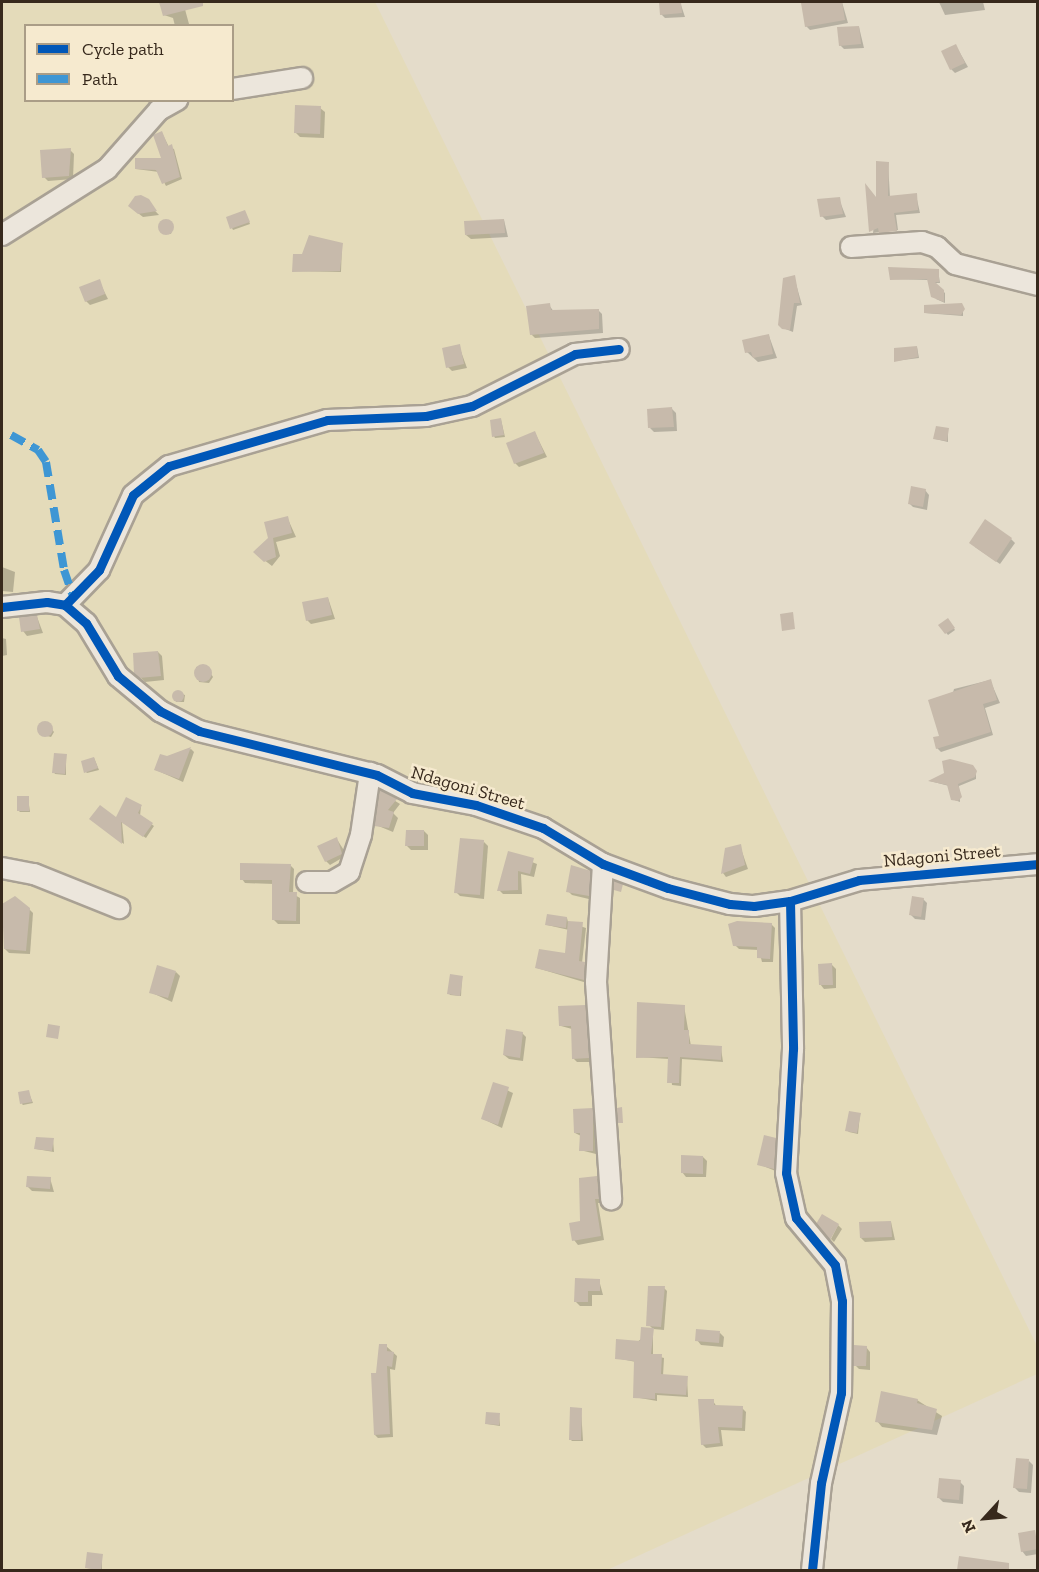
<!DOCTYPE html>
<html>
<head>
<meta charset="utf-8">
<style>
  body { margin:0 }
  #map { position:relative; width:1039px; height:1572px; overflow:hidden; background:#e4dcca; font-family:"Zilla Slab",serif }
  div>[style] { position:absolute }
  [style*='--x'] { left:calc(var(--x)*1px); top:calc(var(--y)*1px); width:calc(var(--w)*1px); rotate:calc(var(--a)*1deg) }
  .farmland>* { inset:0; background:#e4dbba }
  .shadow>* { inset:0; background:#0003 }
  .building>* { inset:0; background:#c7baab }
  .round { border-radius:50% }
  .roads { filter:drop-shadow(2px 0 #a9a194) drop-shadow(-2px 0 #a9a194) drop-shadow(0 2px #a9a194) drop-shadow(0 -2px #a9a194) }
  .minor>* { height:20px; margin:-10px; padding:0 10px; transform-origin:10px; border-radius:10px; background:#ece6dc }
  .quiet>* { height:8px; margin-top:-4px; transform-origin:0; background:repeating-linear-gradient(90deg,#3e96d4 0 15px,transparent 0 23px) }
  .cycleway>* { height:9px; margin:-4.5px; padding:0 4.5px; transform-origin:4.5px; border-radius:4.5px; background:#0057b8 }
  span { translate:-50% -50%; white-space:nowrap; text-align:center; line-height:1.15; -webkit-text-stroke:5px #f6eacf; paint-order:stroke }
  .street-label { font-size:18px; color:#37291c }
  .frame { position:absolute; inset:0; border:3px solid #37291c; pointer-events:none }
  .legend { position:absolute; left:24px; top:24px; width:210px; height:78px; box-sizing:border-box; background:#f6eacf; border:2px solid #aa9d87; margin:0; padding:8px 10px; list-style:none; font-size:18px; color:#37291c }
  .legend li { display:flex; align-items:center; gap:12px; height:30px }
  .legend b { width:30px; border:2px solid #aa9d87 }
  .north { position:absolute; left:955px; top:1488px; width:60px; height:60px; -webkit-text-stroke:4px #f6eacf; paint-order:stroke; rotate:244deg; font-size:16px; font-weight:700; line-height:24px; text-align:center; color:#37291c }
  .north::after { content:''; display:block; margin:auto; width:21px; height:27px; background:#37291c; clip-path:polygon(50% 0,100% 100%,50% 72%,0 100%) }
</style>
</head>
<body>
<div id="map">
  <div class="farmland">
    <i style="clip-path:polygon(evenodd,2px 2px,375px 2px,1037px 1346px,1037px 1374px,607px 1570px,2px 1570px,2px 2px,26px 26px,232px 26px,232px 100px,26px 100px,26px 26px)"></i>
  </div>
  <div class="shadow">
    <i style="clip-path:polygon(160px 2px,183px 2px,189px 24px,196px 26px,175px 26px,173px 18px,164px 15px)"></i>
    <i style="clip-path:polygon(680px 2px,685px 17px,665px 18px,661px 14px)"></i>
    <i style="clip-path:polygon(842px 2px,848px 23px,810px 30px,806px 26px,803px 5px)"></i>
    <i style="clip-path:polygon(939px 2px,983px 2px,985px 10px,945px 15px)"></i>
    <i style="clip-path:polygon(859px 27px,864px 48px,844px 49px,840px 45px)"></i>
    <i style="clip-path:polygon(956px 46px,968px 67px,955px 73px,951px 69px)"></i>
    <i style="clip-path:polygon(320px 108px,325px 112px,324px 138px,300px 137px,296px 133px)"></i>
    <i style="clip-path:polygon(162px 133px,169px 147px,174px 149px,182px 179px,166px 186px,159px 172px,136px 169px,163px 160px)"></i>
    <i style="clip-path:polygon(70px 150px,74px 154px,73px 179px,48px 181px,44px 177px)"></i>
    <i style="clip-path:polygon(888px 163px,890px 197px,916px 195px,920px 213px,896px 215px,898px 230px,873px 233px,877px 200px)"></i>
    <i style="clip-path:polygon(141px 196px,159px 215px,143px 217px,134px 210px)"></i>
    <i style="clip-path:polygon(839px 199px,846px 217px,826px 220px,822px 216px)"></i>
    <i style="clip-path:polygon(245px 212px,250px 224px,233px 230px,232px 228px)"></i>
    <i style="clip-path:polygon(504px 220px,508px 237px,471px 239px,466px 235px)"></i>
    <i style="clip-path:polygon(161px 223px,173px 225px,171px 234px,161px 231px)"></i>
    <i style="clip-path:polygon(342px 245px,341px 272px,294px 271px,303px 255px)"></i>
    <i style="clip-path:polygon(938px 270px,940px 283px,934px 283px,945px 293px,945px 303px,936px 299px,929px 280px,892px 279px)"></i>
    <i style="clip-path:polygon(794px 277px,802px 305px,797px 306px,793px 332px,783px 328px)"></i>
    <i style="clip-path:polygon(99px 281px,108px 299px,90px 305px,86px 301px)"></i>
    <i style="clip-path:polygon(549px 305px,554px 312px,598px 310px,602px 314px,603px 333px,535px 338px,531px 334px)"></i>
    <i style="clip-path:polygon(963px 307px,963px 316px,925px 313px)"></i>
    <i style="clip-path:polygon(769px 336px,777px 358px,758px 362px,747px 352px)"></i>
    <i style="clip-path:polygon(459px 346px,467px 368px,452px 371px,448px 367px)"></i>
    <i style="clip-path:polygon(917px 347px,919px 358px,895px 361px)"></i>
    <i style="clip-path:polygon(672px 409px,676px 413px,677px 431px,654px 432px,650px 428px)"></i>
    <i style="clip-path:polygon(501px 420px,505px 437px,495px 438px,494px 436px)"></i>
    <i style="clip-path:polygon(948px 429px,948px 442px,935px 439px)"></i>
    <i style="clip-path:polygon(535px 433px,547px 457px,519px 467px,515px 463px)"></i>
    <i style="clip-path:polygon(925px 490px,929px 495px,927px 510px,913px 507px,909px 503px)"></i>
    <i style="clip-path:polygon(287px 517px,296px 537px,276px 542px,280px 556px,272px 566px,259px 556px)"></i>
    <i style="clip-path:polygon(1011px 539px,1015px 543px,1000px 564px,975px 547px)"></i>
    <i style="clip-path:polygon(2px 567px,15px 572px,13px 592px,2px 591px)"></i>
    <i style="clip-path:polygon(328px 598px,335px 619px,311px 624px,307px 620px)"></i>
    <i style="clip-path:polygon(37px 617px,43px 633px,27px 636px,23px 631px)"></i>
    <i style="clip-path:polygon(948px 620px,955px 630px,948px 635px,940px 625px)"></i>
    <i style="clip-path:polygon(2px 638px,6px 639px,7px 655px,2px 656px)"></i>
    <i style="clip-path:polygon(158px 652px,162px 656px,164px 680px,145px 682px,136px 673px)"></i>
    <i style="clip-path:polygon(206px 666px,213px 677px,209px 683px,199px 682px,196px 667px)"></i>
    <i style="clip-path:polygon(990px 680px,1000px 703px,985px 708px,993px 735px,941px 752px,937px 748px,954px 689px)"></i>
    <i style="clip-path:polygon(175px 692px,185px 695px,184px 702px,176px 702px)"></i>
    <i style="clip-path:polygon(47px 723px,54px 732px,51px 737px,40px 734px,40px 725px)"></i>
    <i style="clip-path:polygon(191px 749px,194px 752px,183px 782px,156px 770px,167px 758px)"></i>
    <i style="clip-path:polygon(66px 755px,66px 775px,55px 774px,54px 772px)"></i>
    <i style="clip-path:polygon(94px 758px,99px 770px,87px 773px,86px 772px)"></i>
    <i style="clip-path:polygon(976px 770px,976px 779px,959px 786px,960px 802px,952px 799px,949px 786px,930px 781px)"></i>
    <i style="clip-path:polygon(381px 792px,400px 804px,393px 813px,398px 818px,393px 832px,376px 825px)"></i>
    <i style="clip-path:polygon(28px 798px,30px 812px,20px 812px,18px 810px)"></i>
    <i style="clip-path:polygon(141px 806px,140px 816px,154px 826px,146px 838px,122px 822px,124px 844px,93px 821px,116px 819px)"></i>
    <i style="clip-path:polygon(424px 831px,428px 835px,428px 850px,411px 850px,407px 846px)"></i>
    <i style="clip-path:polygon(338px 841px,347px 855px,330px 865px,326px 861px)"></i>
    <i style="clip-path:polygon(484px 842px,488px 846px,484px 899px,460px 896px,456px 892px)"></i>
    <i style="clip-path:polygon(740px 846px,748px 869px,726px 877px,723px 873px)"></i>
    <i style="clip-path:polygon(509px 853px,537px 864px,534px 877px,521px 874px,522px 894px,503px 894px,499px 890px)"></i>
    <i style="clip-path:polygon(290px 865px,294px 869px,293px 894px,300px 898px,300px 924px,278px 924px,274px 920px,274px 884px,245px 883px,242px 879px)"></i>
    <i style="clip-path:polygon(590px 872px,594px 876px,593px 900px,572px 895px,568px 891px)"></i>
    <i style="clip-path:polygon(923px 899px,927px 903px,925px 920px,915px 919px,911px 915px)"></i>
    <i style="clip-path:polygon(29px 909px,33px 913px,30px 954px,9px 953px,5px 949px)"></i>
    <i style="clip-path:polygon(567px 918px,568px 922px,586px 928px,582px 963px,588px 967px,587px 983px,537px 968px,566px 955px,569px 930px,547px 925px)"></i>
    <i style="clip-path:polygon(771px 924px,775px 928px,773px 962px,762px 962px,759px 950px,739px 949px,735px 945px)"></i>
    <i style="clip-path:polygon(832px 965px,836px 969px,836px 988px,824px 989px,820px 984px)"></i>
    <i style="clip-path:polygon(176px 972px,180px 976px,172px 1002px,150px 992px)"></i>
    <i style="clip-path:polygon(462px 978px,461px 996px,450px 995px,449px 993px)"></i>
    <i style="clip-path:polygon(585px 1006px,589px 1010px,593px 1062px,577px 1062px,573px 1058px,572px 1029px,561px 1026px)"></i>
    <i style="clip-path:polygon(684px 1006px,691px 1046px,721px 1048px,723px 1062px,682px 1059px,681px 1086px,672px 1085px,669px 1059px,637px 1057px)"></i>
    <i style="clip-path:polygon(522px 1033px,526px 1037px,523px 1061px,509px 1059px,504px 1055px)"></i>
    <i style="clip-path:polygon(494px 1084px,513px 1093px,502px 1128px,483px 1119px)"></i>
    <i style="clip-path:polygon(28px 1091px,33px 1103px,23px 1105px,22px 1104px)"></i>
    <i style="clip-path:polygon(592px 1110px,595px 1113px,596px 1154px,580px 1150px,581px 1136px,575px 1133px)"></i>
    <i style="clip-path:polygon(860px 1114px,858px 1134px,849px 1132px,847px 1130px)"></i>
    <i style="clip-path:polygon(775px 1139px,779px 1143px,778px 1172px,758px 1164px)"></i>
    <i style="clip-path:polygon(53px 1140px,54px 1152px,36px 1149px)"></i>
    <i style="clip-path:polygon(703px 1157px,707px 1161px,706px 1177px,686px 1177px,682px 1172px)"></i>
    <i style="clip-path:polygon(50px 1178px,54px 1192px,32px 1191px,28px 1187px)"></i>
    <i style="clip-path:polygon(597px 1178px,601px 1182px,602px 1203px,598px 1203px,604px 1240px,578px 1245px,574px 1240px)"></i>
    <i style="clip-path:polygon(891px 1222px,895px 1240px,865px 1242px,861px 1238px)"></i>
    <i style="clip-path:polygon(838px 1225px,842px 1229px,834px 1242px,831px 1239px)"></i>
    <i style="clip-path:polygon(599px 1280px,603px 1295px,592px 1295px,592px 1306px,580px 1306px,576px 1302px)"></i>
    <i style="clip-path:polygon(664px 1288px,667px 1291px,664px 1330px,653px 1329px,650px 1326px)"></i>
    <i style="clip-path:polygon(653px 1330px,653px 1355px,664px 1358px,663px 1376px,687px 1377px,688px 1397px,657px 1395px,657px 1401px,634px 1397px,636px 1362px,616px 1358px)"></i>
    <i style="clip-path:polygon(720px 1333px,724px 1337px,723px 1347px,701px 1345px,697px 1340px)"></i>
    <i style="clip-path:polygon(386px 1346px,397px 1356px,395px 1370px,390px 1369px,393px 1437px,378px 1438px,375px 1435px,377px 1374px)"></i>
    <i style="clip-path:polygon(866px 1347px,870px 1352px,870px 1370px,859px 1369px,855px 1365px)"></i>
    <i style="clip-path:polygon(917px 1400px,942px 1416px,937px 1435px,882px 1427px,877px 1421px)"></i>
    <i style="clip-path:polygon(713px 1401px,717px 1407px,742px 1408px,746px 1412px,745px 1431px,721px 1430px,723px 1446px,706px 1448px,702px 1444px)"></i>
    <i style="clip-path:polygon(581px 1410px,583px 1441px,572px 1441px,570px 1439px)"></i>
    <i style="clip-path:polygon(499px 1415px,500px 1426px,487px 1424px)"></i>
    <i style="clip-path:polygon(1029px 1461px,1033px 1465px,1031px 1493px,1019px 1492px,1015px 1488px)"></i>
    <i style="clip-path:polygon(960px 1482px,964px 1486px,963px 1504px,943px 1502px,939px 1498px)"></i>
    <i style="clip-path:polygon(1034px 1532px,1038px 1554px,1026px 1556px,1022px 1551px)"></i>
    <i style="clip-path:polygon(102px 1555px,102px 1570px,87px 1568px)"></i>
  </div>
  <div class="building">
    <i style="clip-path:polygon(159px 2px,203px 2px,203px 6px,163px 16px)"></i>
    <i style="clip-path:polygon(659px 2px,681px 2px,682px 13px,660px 15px)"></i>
    <i style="clip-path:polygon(811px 2px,842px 2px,845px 20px,805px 27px,801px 3px)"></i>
    <i style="clip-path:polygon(859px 26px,861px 44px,839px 46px,837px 27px)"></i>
    <i style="clip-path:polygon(956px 44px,965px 63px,950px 70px,941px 51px)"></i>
    <i style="clip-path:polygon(295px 105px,321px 106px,320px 134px,294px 133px)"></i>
    <i style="clip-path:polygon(162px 131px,168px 146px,172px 144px,180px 177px,162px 184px,156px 170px,135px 169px,135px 158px,161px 158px,153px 135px)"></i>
    <i style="clip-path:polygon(71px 148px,69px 176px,42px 178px,40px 150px)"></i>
    <i style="clip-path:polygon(876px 161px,889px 162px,888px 196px,917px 193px,918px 210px,894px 213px,897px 231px,879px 233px,878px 228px,869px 232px,865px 183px,876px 197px)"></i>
    <i style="clip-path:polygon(141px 195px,149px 199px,157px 211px,138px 214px,128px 206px,135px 196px)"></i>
    <i style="clip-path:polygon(840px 197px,843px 214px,820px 217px,817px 199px)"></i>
    <i style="clip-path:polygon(245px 210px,250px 222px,230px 229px,226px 217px)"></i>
    <i style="clip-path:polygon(504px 219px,505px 233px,465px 235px,464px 221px)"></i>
    <i class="round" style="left:158px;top:219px;width:16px;height:16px"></i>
    <i style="clip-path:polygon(309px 235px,343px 243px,340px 271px,292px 272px,293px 254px,302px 254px)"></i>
    <i style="clip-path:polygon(888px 267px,939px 269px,939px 282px,935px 282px,944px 290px,944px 302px,931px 297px,927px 279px,890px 280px)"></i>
    <i style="clip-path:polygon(795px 275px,800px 303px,794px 303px,790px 330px,782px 329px,778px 325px,783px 278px)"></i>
    <i style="clip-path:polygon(100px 279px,105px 294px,85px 302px,79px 287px)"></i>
    <i style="clip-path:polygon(550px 303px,551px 310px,599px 309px,599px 329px,530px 335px,526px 306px)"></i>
    <i style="clip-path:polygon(962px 303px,965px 309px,961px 315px,924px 313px,924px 305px)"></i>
    <i style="clip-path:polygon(769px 334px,773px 354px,753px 358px,751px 352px,745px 353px,742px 340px)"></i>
    <i style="clip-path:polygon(460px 344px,464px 364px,446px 368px,442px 348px)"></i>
    <i style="clip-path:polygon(917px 346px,918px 357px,894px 362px,894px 348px)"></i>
    <i style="clip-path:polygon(672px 407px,674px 427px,648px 428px,647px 409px)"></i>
    <i style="clip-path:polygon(501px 418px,504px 435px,492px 437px,490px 420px)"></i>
    <i style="clip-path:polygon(936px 426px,949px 428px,947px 441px,933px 439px)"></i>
    <i style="clip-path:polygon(535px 431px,544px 453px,514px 464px,506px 443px)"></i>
    <i style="clip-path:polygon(911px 486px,926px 489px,923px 507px,908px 504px)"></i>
    <i style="clip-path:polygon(288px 516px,292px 533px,273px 538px,276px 557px,264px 562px,253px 552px,268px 538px,264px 522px)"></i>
    <i style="clip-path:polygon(985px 519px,1012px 538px,996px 562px,969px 543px)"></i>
    <i style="clip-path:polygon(328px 597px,332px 615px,306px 621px,302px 602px)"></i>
    <i style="clip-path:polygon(793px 612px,795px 629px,782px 631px,780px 614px)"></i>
    <i style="clip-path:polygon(37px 615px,40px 629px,21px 632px,19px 617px)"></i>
    <i style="clip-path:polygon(948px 618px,955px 628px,945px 634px,938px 625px)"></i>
    <i style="clip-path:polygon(158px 651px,161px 676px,139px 678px,134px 674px,133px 653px)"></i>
    <i class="round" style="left:194px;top:664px;width:18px;height:18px"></i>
    <i style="clip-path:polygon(991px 679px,997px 700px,983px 704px,991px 732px,936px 749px,933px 737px,939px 736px,928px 700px)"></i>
    <i class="round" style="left:172px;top:690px;width:12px;height:12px"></i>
    <i class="round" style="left:37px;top:721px;width:16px;height:16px"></i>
    <i style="clip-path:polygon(191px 747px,179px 779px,154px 770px,160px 754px,167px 756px)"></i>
    <i style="clip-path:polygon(54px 753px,67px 754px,65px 774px,52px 773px)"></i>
    <i style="clip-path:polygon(94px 757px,98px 768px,84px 773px,81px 761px)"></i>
    <i style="clip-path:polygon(950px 759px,973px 765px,977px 771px,975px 777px,958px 784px,962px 797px,958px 801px,951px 800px,947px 785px,928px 781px,944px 773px,942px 761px)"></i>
    <i style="clip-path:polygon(380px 790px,397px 799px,388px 810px,394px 812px,389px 828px,374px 826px)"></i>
    <i style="clip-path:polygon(17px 796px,29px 796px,29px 811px,17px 811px)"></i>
    <i style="clip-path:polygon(126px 797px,142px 805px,138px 813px,153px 823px,143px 837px,121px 822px,122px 844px,89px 819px,100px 805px,116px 817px)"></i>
    <i style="clip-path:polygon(406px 830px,424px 830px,424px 846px,405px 846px)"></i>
    <i style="clip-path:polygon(337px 837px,342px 854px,325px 862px,317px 846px)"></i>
    <i style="clip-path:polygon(460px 838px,484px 840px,480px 895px,454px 893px)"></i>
    <i style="clip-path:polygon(741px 844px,745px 865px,721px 874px,725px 848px)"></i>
    <i style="clip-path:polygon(508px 851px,534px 858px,530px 874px,518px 871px,518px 890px,497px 891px)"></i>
    <i style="clip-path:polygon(240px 863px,291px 864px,289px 892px,297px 892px,296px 921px,272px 920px,272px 880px,240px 880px)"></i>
    <i style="clip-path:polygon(571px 865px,591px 871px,589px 896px,566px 892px)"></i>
    <i style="clip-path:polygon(614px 881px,623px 884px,621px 892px,614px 890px)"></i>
    <i style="clip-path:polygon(15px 896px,30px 908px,26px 951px,4px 949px,2px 904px)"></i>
    <i style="clip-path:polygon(912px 896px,924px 898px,921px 917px,909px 915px)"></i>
    <i style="clip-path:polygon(547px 914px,567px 917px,566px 928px,545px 925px)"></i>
    <i style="clip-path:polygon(568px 921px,583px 922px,579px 961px,585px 962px,584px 980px,535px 968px,539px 949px,565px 953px)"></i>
    <i style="clip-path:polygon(737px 921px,772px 923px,770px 959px,757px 958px,757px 947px,733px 946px,728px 924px)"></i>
    <i style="clip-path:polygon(832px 963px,833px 985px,819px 985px,818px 964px)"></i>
    <i style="clip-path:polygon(157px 965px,176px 971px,168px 998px,149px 993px)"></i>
    <i style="clip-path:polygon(450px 974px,463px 976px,460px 996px,447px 994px)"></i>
    <i style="clip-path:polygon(637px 1002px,685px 1005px,684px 1030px,689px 1030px,689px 1044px,722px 1046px,721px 1060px,680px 1057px,679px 1083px,667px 1083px,668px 1057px,636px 1058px)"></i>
    <i style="clip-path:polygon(586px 1005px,589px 1058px,572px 1059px,571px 1026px,559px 1026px,558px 1006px)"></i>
    <i style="clip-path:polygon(48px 1024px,60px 1026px,58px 1039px,46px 1037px)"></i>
    <i style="clip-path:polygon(506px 1029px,523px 1032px,520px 1058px,503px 1055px)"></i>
    <i style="clip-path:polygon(493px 1082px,509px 1087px,498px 1125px,481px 1119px)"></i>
    <i style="clip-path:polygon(29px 1090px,32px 1102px,20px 1104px,18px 1092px)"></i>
    <i style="clip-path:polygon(622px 1107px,623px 1123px,618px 1123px,617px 1108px)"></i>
    <i style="clip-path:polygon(593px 1108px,593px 1151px,579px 1151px,580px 1133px,574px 1133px,573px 1109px)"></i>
    <i style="clip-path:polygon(849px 1111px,861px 1113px,857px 1133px,845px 1131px)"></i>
    <i style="clip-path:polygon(764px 1135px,776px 1138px,774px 1169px,757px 1165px)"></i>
    <i style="clip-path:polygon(36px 1137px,54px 1138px,52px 1151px,34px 1149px)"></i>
    <i style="clip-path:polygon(681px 1155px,703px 1156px,703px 1174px,681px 1173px)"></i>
    <i style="clip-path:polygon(27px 1176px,51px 1177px,50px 1189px,26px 1187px)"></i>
    <i style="clip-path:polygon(597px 1176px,599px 1199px,595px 1199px,601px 1236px,572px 1241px,569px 1223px,580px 1221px,579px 1178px)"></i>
    <i style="clip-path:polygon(822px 1214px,839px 1224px,830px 1240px,816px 1224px)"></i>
    <i style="clip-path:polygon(891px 1221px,892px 1237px,860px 1238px,859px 1222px)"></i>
    <i style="clip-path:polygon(575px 1278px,600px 1279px,600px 1291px,588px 1291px,588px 1302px,574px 1302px)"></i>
    <i style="clip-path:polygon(648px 1286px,665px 1286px,661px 1327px,646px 1326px)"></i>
    <i style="clip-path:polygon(641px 1327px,654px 1328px,651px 1354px,662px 1354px,661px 1374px,688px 1376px,686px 1395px,655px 1393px,655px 1399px,633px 1398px,634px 1361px,615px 1359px,616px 1339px,640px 1341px)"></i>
    <i style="clip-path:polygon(696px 1329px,720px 1331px,719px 1343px,695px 1341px)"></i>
    <i style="clip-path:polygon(379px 1344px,387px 1344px,387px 1351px,394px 1352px,392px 1367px,387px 1366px,390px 1434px,374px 1435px,371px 1373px,376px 1373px)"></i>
    <i style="clip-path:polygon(854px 1345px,867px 1346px,866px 1366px,853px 1366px)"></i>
    <i style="clip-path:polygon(881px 1391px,918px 1399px,917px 1403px,937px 1409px,932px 1430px,875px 1422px)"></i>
    <i style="clip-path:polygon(698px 1399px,714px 1399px,714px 1405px,743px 1406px,742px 1428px,718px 1427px,720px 1443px,701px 1445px)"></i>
    <i style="clip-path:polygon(570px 1407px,582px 1408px,581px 1440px,569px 1440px)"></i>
    <i style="clip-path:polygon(486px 1412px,500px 1413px,499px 1425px,485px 1424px)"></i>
    <i style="clip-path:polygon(1016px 1458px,1029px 1459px,1027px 1489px,1013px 1488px)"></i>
    <i style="clip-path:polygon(939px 1478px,961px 1480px,959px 1500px,937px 1498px)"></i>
    <i style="clip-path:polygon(1035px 1530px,1038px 1549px,1021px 1552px,1018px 1533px)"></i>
    <i style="clip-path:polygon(87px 1552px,103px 1554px,101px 1570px,85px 1568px)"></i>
    <i style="clip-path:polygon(959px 1556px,1009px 1563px,1009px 1570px,957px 1570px)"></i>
  </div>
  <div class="roads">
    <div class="minor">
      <i style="--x:232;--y:89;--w:71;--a:-8.9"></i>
      <i style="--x:2;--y:235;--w:124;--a:-32.2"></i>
      <i style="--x:107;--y:169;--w:79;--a:-48.6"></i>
      <i style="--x:159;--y:110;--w:21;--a:-29"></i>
      <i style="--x:851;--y:247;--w:71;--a:-4"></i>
      <i style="--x:922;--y:242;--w:16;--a:18"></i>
      <i style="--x:937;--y:247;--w:25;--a:43"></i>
      <i style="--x:955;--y:264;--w:86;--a:14.2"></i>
      <i style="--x:65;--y:605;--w:49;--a:-45.8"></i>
      <i style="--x:99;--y:570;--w:82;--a:-65.6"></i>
      <i style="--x:133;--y:495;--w:46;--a:-38.9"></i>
      <i style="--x:169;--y:466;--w:165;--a:-16.2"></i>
      <i style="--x:327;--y:420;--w:99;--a:-2.3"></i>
      <i style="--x:426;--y:416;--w:47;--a:-12.3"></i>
      <i style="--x:472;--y:406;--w:115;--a:-26.8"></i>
      <i style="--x:575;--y:354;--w:44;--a:-6.5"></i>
      <i style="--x:2;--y:607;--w:45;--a:-6.3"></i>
      <i style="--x:47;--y:602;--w:18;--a:9"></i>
      <i style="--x:65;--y:605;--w:28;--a:41"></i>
      <i style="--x:86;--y:623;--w:62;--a:58.9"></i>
      <i style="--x:118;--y:676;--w:55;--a:39.8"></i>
      <i style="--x:160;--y:711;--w:44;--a:27.1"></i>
      <i style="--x:199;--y:731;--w:183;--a:13.9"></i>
      <i style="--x:377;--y:775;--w:39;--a:27"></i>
      <i style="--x:412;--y:793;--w:65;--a:10.6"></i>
      <i style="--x:476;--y:805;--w:71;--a:18.9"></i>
      <i style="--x:543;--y:828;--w:70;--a:31"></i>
      <i style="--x:603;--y:864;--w:69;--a:20.3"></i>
      <i style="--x:668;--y:888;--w:64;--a:14.5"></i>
      <i style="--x:730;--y:904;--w:24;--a:5"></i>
      <i style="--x:754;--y:906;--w:36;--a:-8"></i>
      <i style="--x:790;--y:901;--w:72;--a:-16.9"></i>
      <i style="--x:859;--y:880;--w:180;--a:-5.1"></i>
      <i style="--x:603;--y:864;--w:118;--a:93.4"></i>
      <i style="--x:596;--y:982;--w:218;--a:86"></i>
      <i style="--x:2;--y:868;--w:33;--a:11"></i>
      <i style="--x:34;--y:874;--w:92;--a:21.8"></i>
      <i style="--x:307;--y:882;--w:25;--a:0"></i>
      <i style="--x:332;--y:882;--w:20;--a:-30"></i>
      <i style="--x:349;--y:872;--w:39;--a:-72"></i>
      <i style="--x:361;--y:835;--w:63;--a:-81.7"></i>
      <i style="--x:790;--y:901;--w:148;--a:88.8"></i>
      <i style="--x:793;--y:1049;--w:124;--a:93.2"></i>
      <i style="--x:786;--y:1173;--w:46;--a:77.5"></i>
      <i style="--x:796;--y:1218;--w:61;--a:50.3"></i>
      <i style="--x:835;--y:1265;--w:37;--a:79"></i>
      <i style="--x:842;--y:1301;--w:92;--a:90.6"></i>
      <i style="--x:841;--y:1393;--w:92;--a:102.5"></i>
      <i style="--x:821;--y:1483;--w:87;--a:95.9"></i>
    </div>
  </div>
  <div class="quiet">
    <i style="--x:11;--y:435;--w:31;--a:29"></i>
    <i style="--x:38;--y:450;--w:14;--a:56"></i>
    <i style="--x:46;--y:462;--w:109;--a:80.5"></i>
    <i style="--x:64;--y:570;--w:28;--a:71"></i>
  </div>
  <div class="cycleway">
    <i style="--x:65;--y:605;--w:49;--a:-45.8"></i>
    <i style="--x:99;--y:570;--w:82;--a:-65.6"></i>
    <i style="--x:133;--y:495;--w:46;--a:-38.9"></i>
    <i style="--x:169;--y:466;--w:165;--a:-16.2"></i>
    <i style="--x:327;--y:420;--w:99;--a:-2.3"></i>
    <i style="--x:426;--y:416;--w:47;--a:-12.3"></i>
    <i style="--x:472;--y:406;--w:115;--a:-26.8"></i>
    <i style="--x:575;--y:354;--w:44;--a:-6.5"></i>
    <i style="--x:2;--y:607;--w:45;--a:-6.3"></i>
    <i style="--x:47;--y:602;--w:18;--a:9"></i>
    <i style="--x:65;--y:605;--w:28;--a:41"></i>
    <i style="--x:86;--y:623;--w:62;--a:58.9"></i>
    <i style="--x:118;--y:676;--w:55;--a:39.8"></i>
    <i style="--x:160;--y:711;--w:44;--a:27.1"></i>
    <i style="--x:199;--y:731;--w:183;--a:13.9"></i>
    <i style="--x:377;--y:775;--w:39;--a:27"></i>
    <i style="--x:412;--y:793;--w:65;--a:10.6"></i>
    <i style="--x:476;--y:805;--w:71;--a:18.9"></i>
    <i style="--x:543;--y:828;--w:70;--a:31"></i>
    <i style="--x:603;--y:864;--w:69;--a:20.3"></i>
    <i style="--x:668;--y:888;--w:64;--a:14.5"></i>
    <i style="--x:730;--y:904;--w:24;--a:5"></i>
    <i style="--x:754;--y:906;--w:36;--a:-8"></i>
    <i style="--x:790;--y:901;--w:72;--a:-16.9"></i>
    <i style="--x:859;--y:880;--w:180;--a:-5.1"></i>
    <i style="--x:790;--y:901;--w:148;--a:88.8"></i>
    <i style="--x:793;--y:1049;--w:124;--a:93.2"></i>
    <i style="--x:786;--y:1173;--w:46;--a:77.5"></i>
    <i style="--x:796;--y:1218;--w:61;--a:50.3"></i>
    <i style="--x:835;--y:1265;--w:37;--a:79"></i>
    <i style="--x:842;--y:1301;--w:92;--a:90.6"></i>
    <i style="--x:841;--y:1393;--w:92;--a:102.5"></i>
    <i style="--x:821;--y:1483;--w:87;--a:95.9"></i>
  </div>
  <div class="street-label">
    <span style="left:468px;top:788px;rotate:16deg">Ndagoni Street</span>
    <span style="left:942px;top:856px;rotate:-5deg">Ndagoni Street</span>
  </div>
  <div class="frame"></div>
  <ul class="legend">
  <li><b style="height:8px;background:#0057b8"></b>Cycle path</li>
  <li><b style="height:8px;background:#3e96d4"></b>Path</li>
  </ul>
  <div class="north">N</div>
</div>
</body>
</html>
